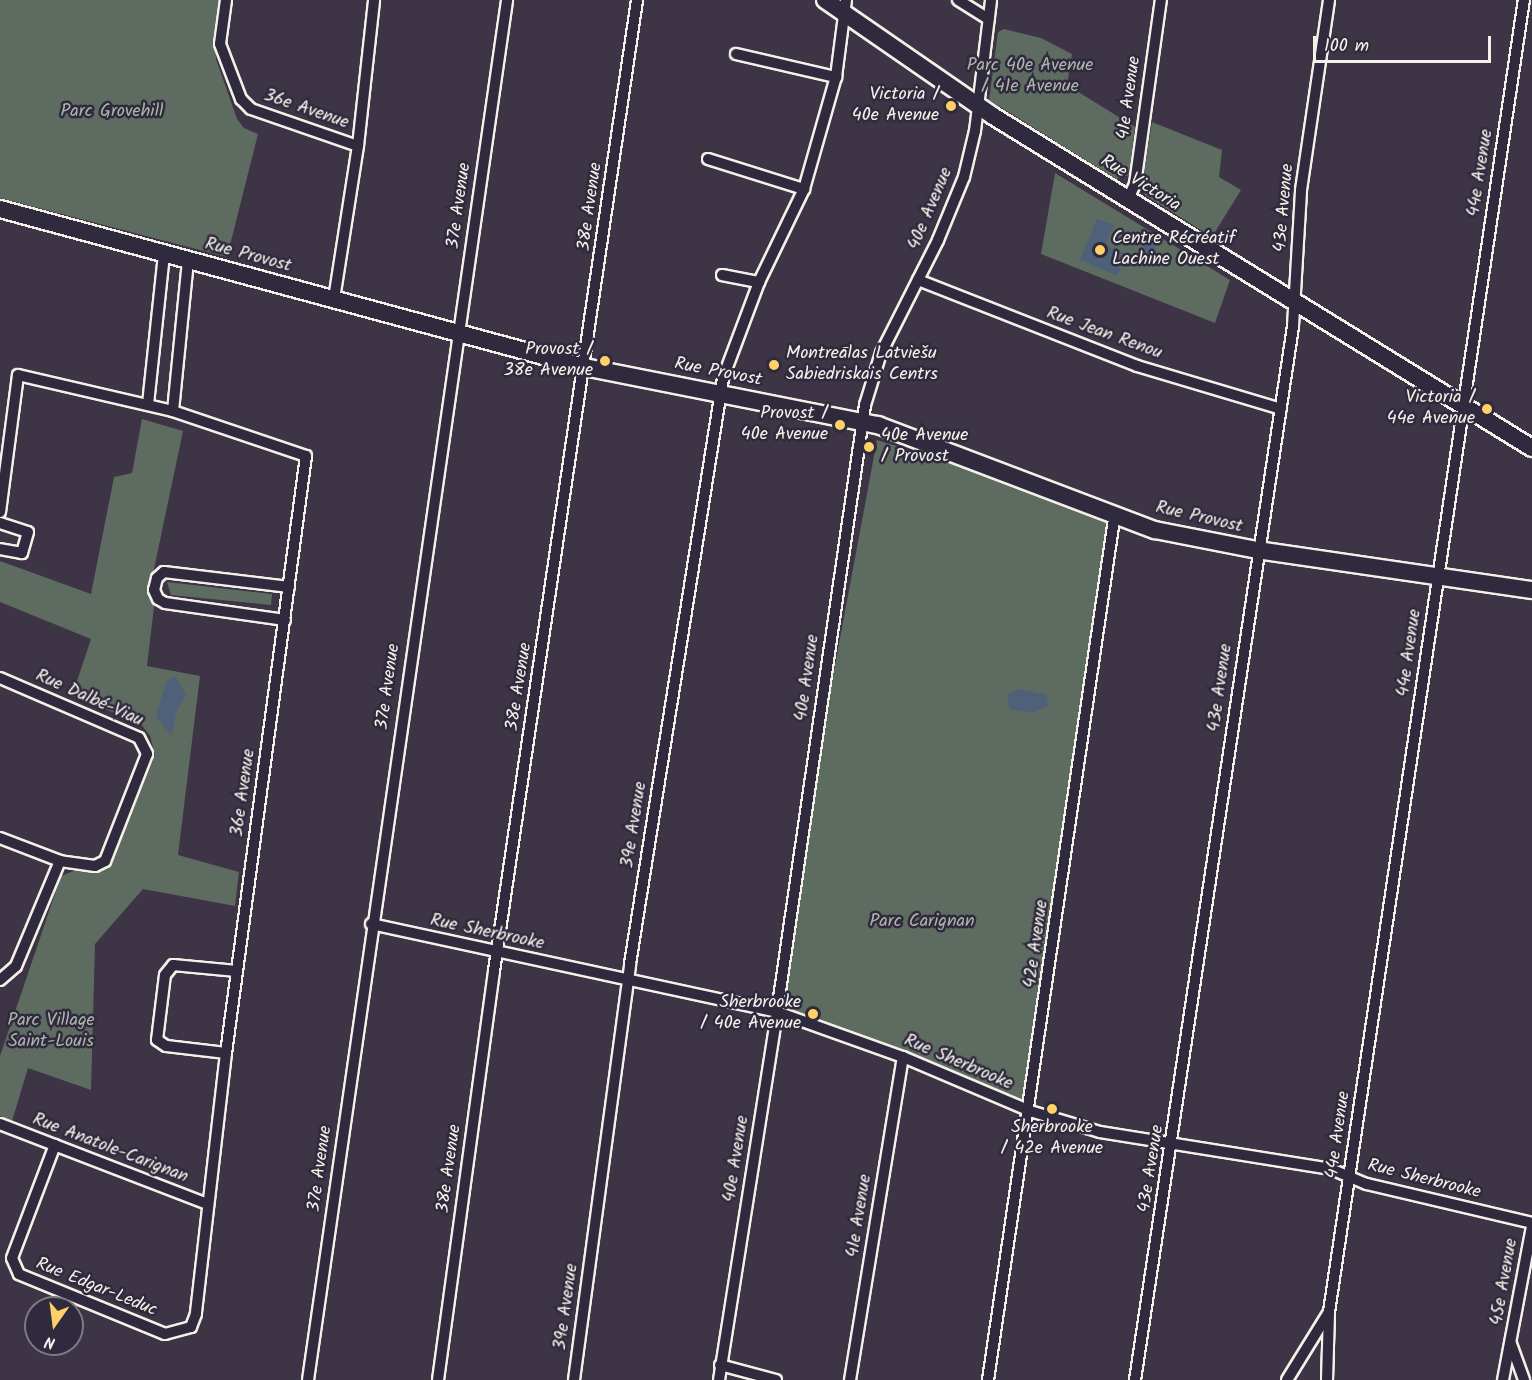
<!DOCTYPE html>
<html>
<head>
<meta charset="utf-8">
<style>
  body { margin:0 }
  #map { position:relative; width:1532px; height:1380px; overflow:hidden; background:#3d3445; font-family:Kalam,sans-serif }
  div>[style] { position:absolute }
  [style*='--x'] { left:calc(var(--x)*1px); top:calc(var(--y)*1px); width:calc(var(--w)*1px); rotate:calc(var(--a)*1deg) }
  .green>* { inset:0; background:#5e6b61 }
  .water>* { inset:0; background:#4f6079 }
  .round { border-radius:50% }
  .roads { filter:drop-shadow(2px 0 #f4f1e8) drop-shadow(-2px 0 #f4f1e8) drop-shadow(0 2px #f4f1e8) drop-shadow(0 -2px #f4f1e8) }
  .street>* { height:10px; margin:-5px; padding:0 5px; transform-origin:5px; border-radius:5px; background:#2f2a3d }
  .secondary>* { height:16px; margin:-8px; padding:0 8px; transform-origin:8px; border-radius:8px; background:#2f2a3d }
  .dots>* { width:16px; height:16px; translate:-50% -50%; box-sizing:border-box; border:3px solid #2f2a3d; border-radius:50% }
  span { translate:-50% -50%; white-space:nowrap; text-align:center; line-height:1.15; -webkit-text-stroke:5px #2f2a3d; paint-order:stroke }
  .park-label { font-size:18px; color:#b0b5ab }
  .poi-label { font-size:18px; color:#f4f1e8 }
  .right { translate:-100% -50%; text-align:right }
  .left { translate:0 -50%; text-align:left }
  .street-label { font-size:18px; color:#f4f1e8 }
  .north { position:absolute; left:24px; top:1296px; width:60px; height:60px; box-sizing:border-box; background:#2f2a3d; border:2px solid #7e7a81; border-radius:50%; rotate:194deg; font-size:16px; font-weight:700; line-height:24px; text-align:center; color:#f4f1e8 }
  .north::after { content:''; display:block; margin:auto; width:21px; height:27px; background:#ffd166; clip-path:polygon(50% 0,100% 100%,50% 72%,0 100%) }
  .scale { position:absolute; left:1313px; top:36px; width:178px; height:27px; box-sizing:border-box; border:3px solid #f4f1e8; border-top:0; padding-left:8px; font-size:18px; line-height:21px; white-space:nowrap; color:#f4f1e8; -webkit-text-stroke:4px #2f2a3d; paint-order:stroke }
</style>
</head>
<body>
<div id="map">
  <div class="green">
    <i style="clip-path:polygon(0 0,219px 0,214px 35px,216px 59px,237px 119px,244px 128px,258px 134px,227px 257px,0 198px)"></i>
    <i style="clip-path:polygon(1004px 29px,1041px 38px,1072px 54px,1067px 85px,1135px 127px,1129px 175px,1116px 179px,989px 100px,998px 32px)"></i>
    <i style="clip-path:polygon(1152px 122px,1222px 150px,1219px 177px,1241px 190px,1212px 237px,1145px 195px,1142px 186px)"></i>
    <i style="clip-path:polygon(1055px 173px,1230px 280px,1215px 323px,1041px 254px)"></i>
    <i style="clip-path:polygon(142px 419px,183px 431px,154px 569px,150px 598px,154px 607px,147px 666px,200px 676px,178px 855px,239px 872px,235px 906px,143px 889px,95px 944px,91px 1090px,28px 1068px,12px 1121px,0 1116px,0 1056px,61px 876px,74px 871px,100px 872px,113px 861px,155px 755px,150px 736px,140px 723px,72px 696px,91px 639px,0 602px,0 561px,91px 594px,114px 477px,132px 473px)"></i>
    <i style="clip-path:polygon(877px 440px,1113px 514px,1030px 1109px,771px 1008px)"></i>
    <i style="clip-path:polygon(167px 582px,272px 594px,271px 605px,171px 595px)"></i>
  </div>
  <div class="water">
    <i style="clip-path:polygon(1097px 219px,1114px 225px,1105px 245px,1127px 254px,1117px 276px,1080px 260px)"></i>
    <i class="round" style="left:1142px;top:243px;width:14px;height:14px"></i>
    <i style="clip-path:polygon(175px 677px,186px 694px,176px 713px,172px 736px,156px 716px,167px 680px)"></i>
    <i style="clip-path:polygon(1017px 689px,1047px 695px,1048px 706px,1032px 713px,1010px 709px,1007px 695px)"></i>
  </div>
  <div class="roads">
    <div class="street">
      <i style="--x:226;--y:0;--w:44;--a:97.8"></i>
      <i style="--x:220;--y:44;--w:59;--a:69.1"></i>
      <i style="--x:241;--y:99;--w:14;--a:45"></i>
      <i style="--x:251;--y:109;--w:113;--a:19.1"></i>
      <i style="--x:958;--y:0;--w:36;--a:32"></i>
      <i style="--x:736;--y:54;--w:103;--a:13"></i>
      <i style="--x:708;--y:159;--w:101;--a:17.4"></i>
      <i style="--x:1128;--y:199;--w:17;--a:-65"></i>
      <i style="--x:1135;--y:184;--w:186;--a:-82"></i>
      <i style="--x:722;--y:275;--w:38;--a:11"></i>
      <i style="--x:918;--y:280;--w:235;--a:21.4"></i>
      <i style="--x:1137;--y:366;--w:150;--a:16.6"></i>
      <i style="--x:334;--y:299;--w:155;--a:-81.1"></i>
      <i style="--x:358;--y:146;--w:147;--a:-83.7"></i>
      <i style="--x:148;--y:404;--w:151;--a:-83.9"></i>
      <i style="--x:173;--y:411;--w:152;--a:-84.3"></i>
      <i style="--x:0;--y:512;--w:138;--a:-82.5"></i>
      <i style="--x:18;--y:375;--w:159;--a:13.1"></i>
      <i style="--x:173;--y:411;--w:140;--a:18.7"></i>
      <i style="--x:306;--y:456;--w:602;--a:97.63"></i>
      <i style="--x:226;--y:1053;--w:263;--a:96.6"></i>
      <i style="--x:196;--y:1314;--w:14;--a:111"></i>
      <i style="--x:191;--y:1327;--w:27;--a:165"></i>
      <i style="--x:165;--y:1334;--w:158;--a:-157.7"></i>
      <i style="--x:19;--y:1274;--w:17;--a:-114"></i>
      <i style="--x:12;--y:1258;--w:121;--a:-69.2"></i>
      <i style="--x:0;--y:523;--w:29;--a:18"></i>
      <i style="--x:28;--y:532;--w:22;--a:106"></i>
      <i style="--x:22;--y:553;--w:22;--a:-170"></i>
      <i style="--x:285;--y:620;--w:121;--a:-171.9"></i>
      <i style="--x:165;--y:603;--w:8;--a:-150"></i>
      <i style="--x:158;--y:599;--w:10;--a:-114"></i>
      <i style="--x:154;--y:590;--w:12;--a:-76"></i>
      <i style="--x:157;--y:578;--w:9;--a:-41"></i>
      <i style="--x:164;--y:572;--w:126;--a:6.8"></i>
      <i style="--x:0;--y:678;--w:151;--a:23.3"></i>
      <i style="--x:139;--y:738;--w:18;--a:63"></i>
      <i style="--x:147;--y:754;--w:115;--a:111.4"></i>
      <i style="--x:105;--y:861;--w:11;--a:153"></i>
      <i style="--x:95;--y:866;--w:35;--a:-172"></i>
      <i style="--x:60;--y:861;--w:64;--a:-159"></i>
      <i style="--x:371;--y:924;--w:415;--a:12.2"></i>
      <i style="--x:777;--y:1012;--w:134;--a:19.7"></i>
      <i style="--x:903;--y:1057;--w:138;--a:23"></i>
      <i style="--x:1030;--y:1111;--w:73;--a:16.7"></i>
      <i style="--x:1100;--y:1132;--w:234;--a:9.1"></i>
      <i style="--x:1331;--y:1169;--w:39;--a:23"></i>
      <i style="--x:1367;--y:1184;--w:170;--a:13.3"></i>
      <i style="--x:0;--y:980;--w:21;--a:-41"></i>
      <i style="--x:16;--y:966;--w:114;--a:-67.3"></i>
      <i style="--x:226;--y:1053;--w:60;--a:-173.3"></i>
      <i style="--x:166;--y:1046;--w:11;--a:-146"></i>
      <i style="--x:157;--y:1040;--w:65;--a:-83"></i>
      <i style="--x:165;--y:975;--w:13;--a:-51"></i>
      <i style="--x:173;--y:965;--w:64;--a:5.4"></i>
      <i style="--x:0;--y:1124;--w:222;--a:21.1"></i>
      <i style="--x:1511;--y:1344;--w:38;--a:70"></i>
      <i style="--x:720;--y:1365;--w:58;--a:15"></i>
      <i style="--x:308;--y:1380;--w:1394;--a:-81.79"></i>
      <i style="--x:438;--y:1380;--w:413;--a:-82.2"></i>
      <i style="--x:494;--y:971;--w:981;--a:-81.62"></i>
      <i style="--x:574;--y:1380;--w:420;--a:-82.3"></i>
      <i style="--x:630;--y:964;--w:593;--a:-80.98"></i>
      <i style="--x:723;--y:378;--w:103;--a:-69.4"></i>
      <i style="--x:759;--y:282;--w:103;--a:-64.2"></i>
      <i style="--x:804;--y:189;--w:116;--a:-74.1"></i>
      <i style="--x:836;--y:77;--w:78;--a:-82.6"></i>
      <i style="--x:719;--y:1380;--w:373;--a:-81"></i>
      <i style="--x:777;--y:1012;--w:613;--a:-81.75"></i>
      <i style="--x:865;--y:405;--w:54;--a:-72.9"></i>
      <i style="--x:881;--y:353;--w:127;--a:-63.2"></i>
      <i style="--x:938;--y:240;--w:68;--a:-67.6"></i>
      <i style="--x:964;--y:177;--w:47;--a:-76.6"></i>
      <i style="--x:975;--y:131;--w:132;--a:-83"></i>
      <i style="--x:850;--y:1380;--w:327;--a:-80.7"></i>
      <i style="--x:988;--y:1380;--w:876;--a:-81.67"></i>
      <i style="--x:1135;--y:1380;--w:1066;--a:-81.47"></i>
      <i style="--x:1293;--y:326;--w:136;--a:-86.6"></i>
      <i style="--x:1301;--y:190;--w:192;--a:-81.6"></i>
      <i style="--x:1287;--y:1380;--w:80;--a:-58.3"></i>
      <i style="--x:1327;--y:1380;--w:68;--a:-88.3"></i>
      <i style="--x:1329;--y:1312;--w:1326;--a:-81.55"></i>
      <i style="--x:1503;--y:1380;--w:156;--a:-79.3"></i>
    </div>
    <div class="secondary">
      <i style="--x:825;--y:0;--w:204;--a:34.6"></i>
      <i style="--x:993;--y:116;--w:633;--a:31.63"></i>
      <i style="--x:0;--y:209;--w:605;--a:15.14"></i>
      <i style="--x:584;--y:367;--w:300;--a:11.2"></i>
      <i style="--x:878;--y:425;--w:296;--a:20.8"></i>
      <i style="--x:1155;--y:530;--w:104;--a:11.1"></i>
      <i style="--x:1257;--y:550;--w:278;--a:8.3"></i>
    </div>
  </div>
  <div class="dots">
    <i style="left:951px;top:106px;background:#ffd166"></i>
    <i style="left:1100px;top:250px;background:#ffd166"></i>
    <i style="left:605px;top:361px;background:#ffd166"></i>
    <i style="left:774px;top:365px;background:#ffd166"></i>
    <i style="left:1487px;top:409px;background:#ffd166"></i>
    <i style="left:840px;top:425px;background:#ffd166"></i>
    <i style="left:869px;top:447px;background:#ffd166"></i>
    <i style="left:813px;top:1014px;background:#ffd166"></i>
    <i style="left:1052px;top:1109px;background:#ffd166"></i>
  </div>
  <div class="park-label">
    <span style="left:1030px;top:77px">Parc 40e Avenue<br>/ 41e Avenue</span>
    <span style="left:112px;top:112px">Parc Grovehill</span>
    <span style="left:922px;top:922px">Parc Carignan</span>
    <span style="left:51px;top:1032px">Parc Village<br>Saint-Louis</span>
  </div>
  <div class="poi-label">
    <span class="right" style="left:939px;top:106px">Victoria /<br>40e Avenue</span>
    <span class="left" style="left:1112px;top:250px">Centre Récréatif<br>Lachine Ouest</span>
    <span class="right" style="left:593px;top:361px">Provost /<br>38e Avenue</span>
    <span class="left" style="left:786px;top:365px">Montreālas Latviešu<br>Sabiedriskais Centrs</span>
    <span class="right" style="left:1475px;top:409px">Victoria /<br>44e Avenue</span>
    <span class="right" style="left:828px;top:425px">Provost /<br>40e Avenue</span>
    <span class="left" style="left:881px;top:447px">40e Avenue<br>/ Provost</span>
    <span class="right" style="left:801px;top:1014px">Sherbrooke<br>/ 40e Avenue</span>
    <span style="left:1052px;top:1139px">Sherbrooke<br>/ 42e Avenue</span>
  </div>
  <div class="street-label">
    <span style="left:1130px;top:98px;rotate:-82deg">41e Avenue</span>
    <span style="left:306px;top:110px;rotate:19deg">36e Avenue</span>
    <span style="left:1481px;top:173px;rotate:-81deg">44e Avenue</span>
    <span style="left:1140px;top:184px;rotate:32deg">Rue Victoria</span>
    <span style="left:460px;top:206px;rotate:-82deg">37e Avenue</span>
    <span style="left:591px;top:207px;rotate:-82deg">38e Avenue</span>
    <span style="left:1285px;top:208px;rotate:-85deg">43e Avenue</span>
    <span style="left:931px;top:209px;rotate:-67deg">40e Avenue</span>
    <span style="left:248px;top:256px;rotate:15deg">Rue Provost</span>
    <span style="left:1104px;top:334px;rotate:20deg">Rue Jean Renou</span>
    <span style="left:718px;top:373px;rotate:11deg">Rue Provost</span>
    <span style="left:1199px;top:518px;rotate:13deg">Rue Provost</span>
    <span style="left:1410px;top:653px;rotate:-82deg">44e Avenue</span>
    <span style="left:808px;top:678px;rotate:-82deg">40e Avenue</span>
    <span style="left:389px;top:687px;rotate:-82deg">37e Avenue</span>
    <span style="left:520px;top:687px;rotate:-81deg">38e Avenue</span>
    <span style="left:1221px;top:688px;rotate:-82deg">43e Avenue</span>
    <span style="left:89px;top:699px;rotate:24deg">Rue Dalbé-Viau</span>
    <span style="left:244px;top:793px;rotate:-82deg">36e Avenue</span>
    <span style="left:635px;top:825px;rotate:-81deg">39e Avenue</span>
    <span style="left:487px;top:933px;rotate:12deg">Rue Sherbrooke</span>
    <span style="left:1037px;top:944px;rotate:-82deg">42e Avenue</span>
    <span style="left:958px;top:1063px;rotate:23deg">Rue Sherbrooke</span>
    <span style="left:1339px;top:1135px;rotate:-82deg">44e Avenue</span>
    <span style="left:110px;top:1149px;rotate:21deg">Rue Anatole-Carignan</span>
    <span style="left:737px;top:1159px;rotate:-81deg">40e Avenue</span>
    <span style="left:321px;top:1169px;rotate:-82deg">37e Avenue</span>
    <span style="left:450px;top:1169px;rotate:-82deg">38e Avenue</span>
    <span style="left:1152px;top:1169px;rotate:-81deg">43e Avenue</span>
    <span style="left:1424px;top:1180px;rotate:14deg">Rue Sherbrooke</span>
    <span style="left:860px;top:1216px;rotate:-81deg">41e Avenue</span>
    <span style="left:1505px;top:1282px;rotate:-80deg">45e Avenue</span>
    <span style="left:96px;top:1288px;rotate:22deg">Rue Edgar-Leduc</span>
    <span style="left:567px;top:1307px;rotate:-82deg">39e Avenue</span>
  </div>
  <div class="north">N</div>
  <div class="scale">100 m</div>
</div>
</body>
</html>
